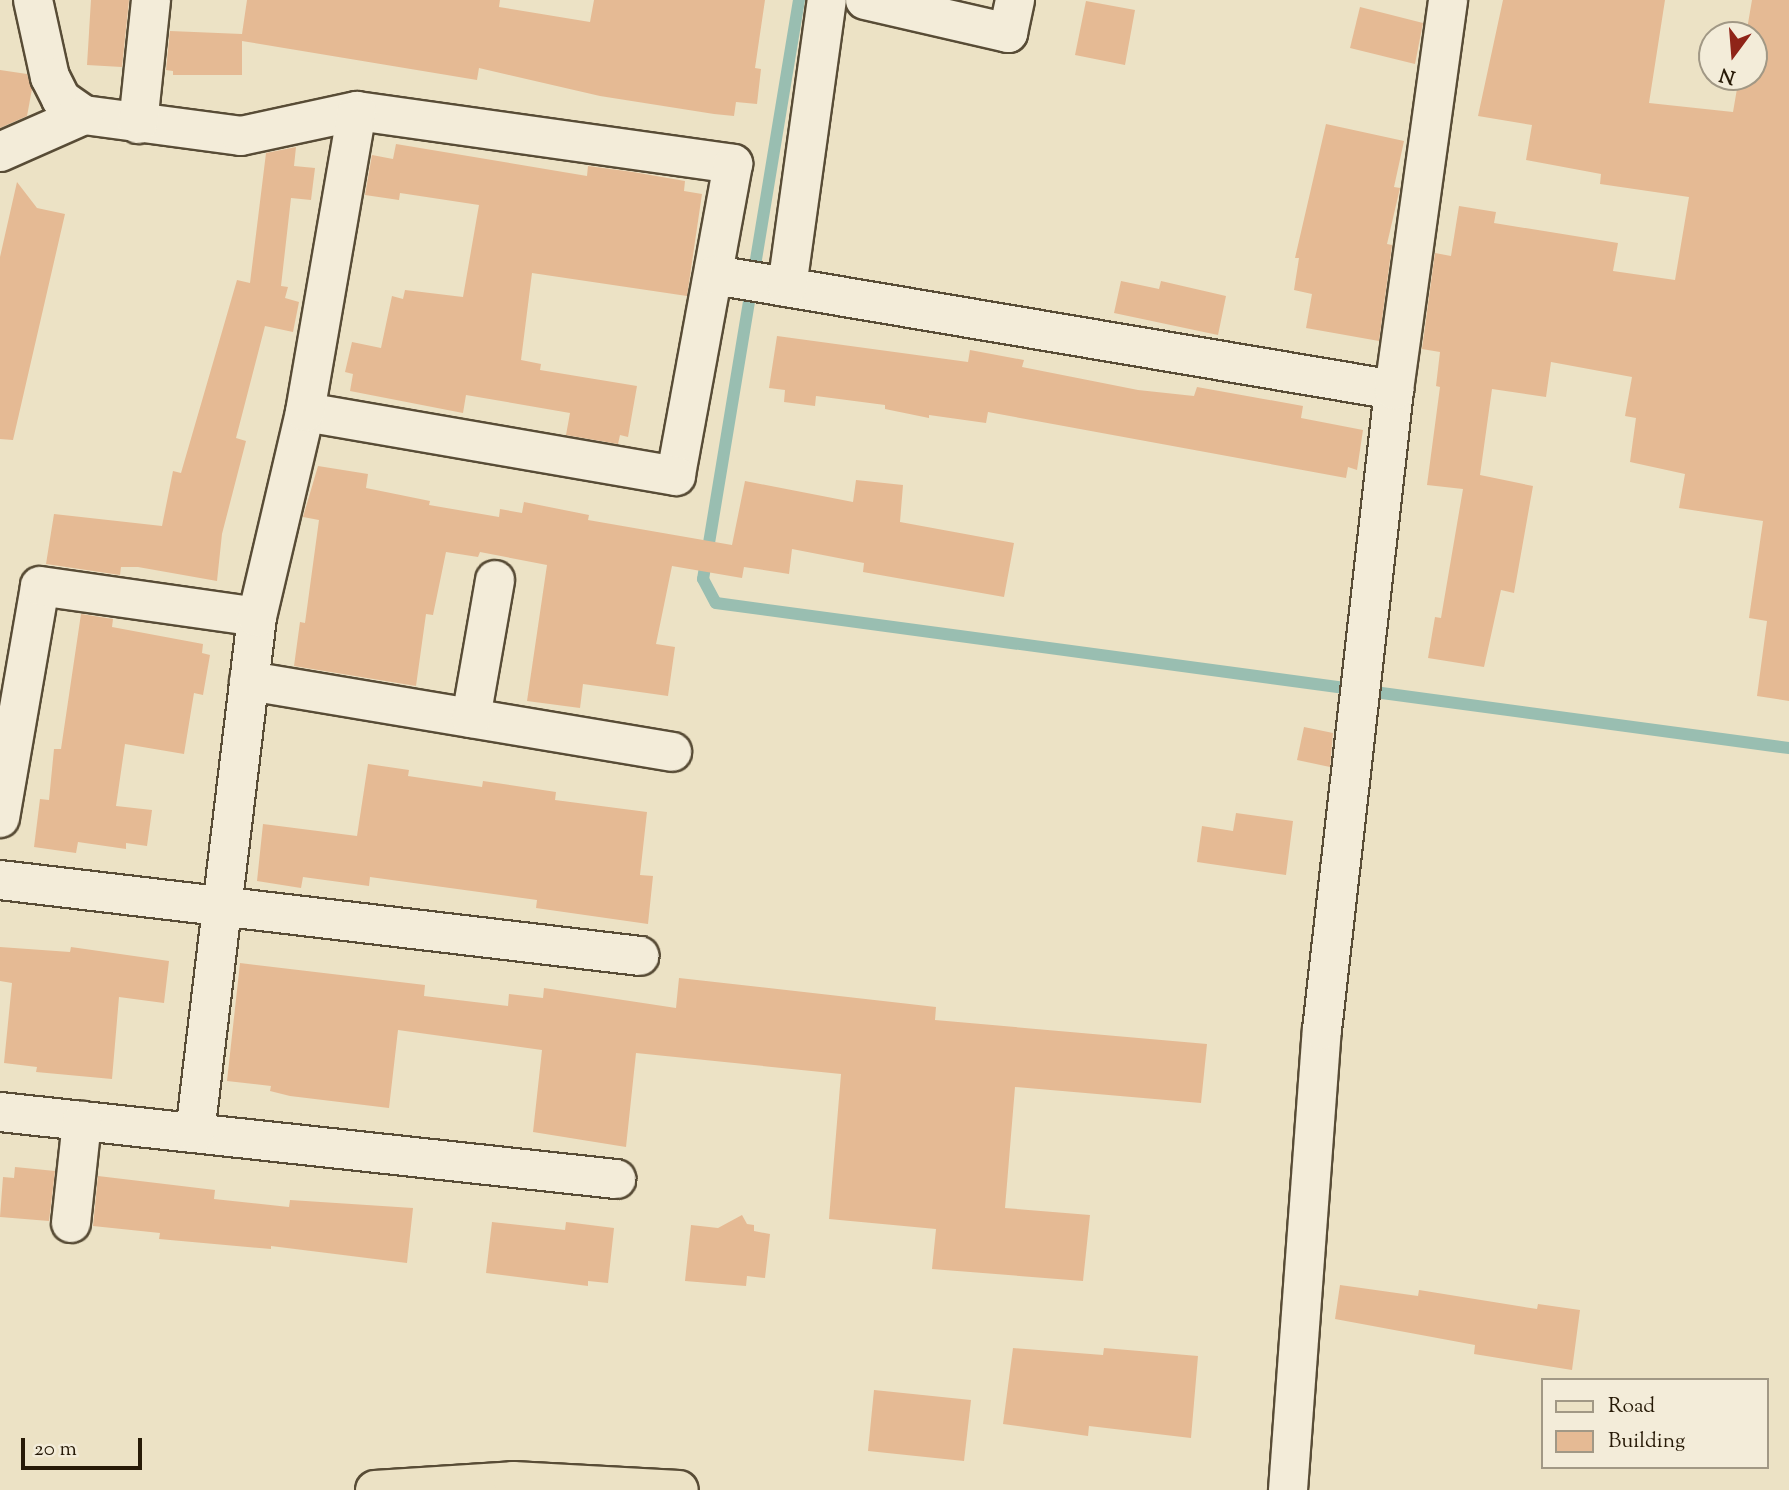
<!DOCTYPE html>
<html>
<head>
<meta charset="utf-8">
<style>
  body { margin:0 }
  #map { position:relative; width:1789px; height:1490px; overflow:hidden; background:#ece2c5; font-family:"Sorts Mill Goudy",serif }
  div>[style] { position:absolute }
  [style*='--x'] { left:calc(var(--x)*1px); top:calc(var(--y)*1px); width:calc(var(--w)*1px); rotate:calc(var(--a)*1deg) }
  .stream>* { height:12px; margin:-6px; padding:0 6px; transform-origin:6px; border-radius:6px; background:#99beb1 }
  .building>* { inset:0; background:#e5ba94 }
  .roads { filter:drop-shadow(2px 0 #584c36) drop-shadow(-2px 0 #584c36) drop-shadow(0 2px #584c36) drop-shadow(0 -2px #584c36) }
  .minor>* { height:38px; margin:-19px; padding:0 19px; transform-origin:19px; border-radius:19px; background:#f3ecd9 }
  .major>* { height:38px; margin:-19px; padding:0 19px; transform-origin:19px; border-radius:19px; background:#ece2c5 }
  span { translate:-50% -50%; white-space:nowrap; text-align:center; line-height:1.15; -webkit-text-stroke:5px #f3ecd9; paint-order:stroke }
  .legend { position:absolute; left:1541px; top:1378px; width:228px; height:91px; box-sizing:border-box; background:#f3ecd9; border:2px solid #a19885; margin:0; padding:9px 12px; list-style:none; font-size:21px; color:#271a07 }
  .legend li { display:flex; align-items:center; gap:14px; height:35px }
  .legend b { width:35px; border:2px solid #a19885 }
  .north { position:absolute; left:1698px; top:21px; width:70px; height:70px; box-sizing:border-box; background:#f3ecd9; border:2px solid #a19885; border-radius:50%; rotate:196deg; font-size:19px; font-weight:700; line-height:28px; text-align:center; color:#271a07 }
  .north::after { content:''; display:block; margin:auto; width:24px; height:32px; background:#8f2418; clip-path:polygon(50% 0,100% 100%,50% 72%,0 100%) }
  .scale { position:absolute; left:21px; top:1438px; width:121px; height:32px; box-sizing:border-box; border:4px solid #271a07; border-top:0; padding-left:9px; font-size:21px; line-height:24px; white-space:nowrap; color:#271a07; -webkit-text-stroke:5px #f3ecd9; paint-order:stroke }
</style>
</head>
<body>
<div id="map">
  <div class="stream">
    <i style="--x:799;--y:0;--w:587;--a:99.41"></i>
    <i style="--x:703;--y:579;--w:27;--a:62"></i>
    <i style="--x:716;--y:603;--w:1083;--a:7.7"></i>
  </div>
  <div class="building">
    <i style="clip-path:polygon(91px 0,129px 0,122px 67px,87px 65px)"></i>
    <i style="clip-path:polygon(247px 0,500px 0,499px 7px,590px 22px,594px 0,765px 0,755px 68px,761px 69px,757px 104px,736px 102px,734px 116px,714px 114px,600px 96px,479px 68px,477px 80px,242px 41px,242px 75px,173px 75px,173px 71px,166px 70px,170px 31px,242px 34px)"></i>
    <i style="clip-path:polygon(1503px 0,1665px 0,1649px 103px,1733px 112px,1739px 77px,1754px 77px,1754px 35px,1746px 35px,1752px 0,1789px 0,1789px 701px,1757px 696px,1767px 621px,1749px 618px,1763px 521px,1679px 508px,1685px 474px,1630px 462px,1636px 418px,1625px 416px,1632px 377px,1551px 362px,1546px 397px,1492px 389px,1480px 475px,1533px 486px,1514px 593px,1501px 590px,1484px 667px,1428px 658px,1435px 617px,1441px 618px,1463px 489px,1427px 485px,1440px 387px,1436px 386px,1440px 352px,1422px 349px,1435px 253px,1451px 256px,1459px 206px,1496px 212px,1494px 223px,1618px 243px,1613px 271px,1675px 280px,1689px 197px,1600px 184px,1601px 174px,1526px 160px,1532px 125px,1478px 116px)"></i>
    <i style="clip-path:polygon(1086px 1px,1135px 10px,1125px 65px,1075px 55px)"></i>
    <i style="clip-path:polygon(1360px 7px,1423px 23px,1415px 64px,1350px 48px)"></i>
    <i style="clip-path:polygon(0 70px,27px 74px,32px 89px,27px 116px,0 128px)"></i>
    <i style="clip-path:polygon(1326px 124px,1404px 141px,1394px 187px,1400px 188px,1387px 244px,1392px 245px,1379px 341px,1306px 328px,1312px 294px,1294px 290px,1299px 258px,1295px 258px)"></i>
    <i style="clip-path:polygon(396px 144px,587px 176px,588px 166px,633px 172px,685px 181px,684px 191px,702px 194px,687px 296px,532px 273px,521px 360px,541px 364px,540px 370px,637px 386px,628px 437px,620px 435px,618px 444px,566px 435px,570px 413px,466px 395px,463px 413px,350px 391px,353px 374px,345px 372px,352px 342px,381px 348px,392px 296px,403px 299px,405px 290px,463px 297px,479px 205px,400px 193px,399px 200px,365px 195px,372px 155px,393px 159px)"></i>
    <i style="clip-path:polygon(296px 147px,294px 166px,315px 168px,311px 200px,291px 198px,281px 286px,288px 287px,285px 298px,299px 302px,293px 332px,265px 326px,236px 438px,246px 441px,222px 534px,217px 581px,138px 567px,121px 567px,120px 575px,46px 564px,54px 514px,162px 526px,173px 471px,181px 473px,237px 280px,250px 283px,266px 153px)"></i>
    <i style="clip-path:polygon(17px 182px,37px 208px,65px 214px,13px 440px,0 439px,0 257px)"></i>
    <i style="clip-path:polygon(1121px 281px,1159px 289px,1161px 281px,1226px 296px,1218px 335px,1114px 313px)"></i>
    <i style="clip-path:polygon(777px 336px,968px 362px,970px 350px,1024px 360px,1022px 367px,1138px 390px,1194px 396px,1197px 387px,1303px 406px,1301px 418px,1363px 430px,1357px 470px,1348px 467px,1346px 478px,988px 412px,986px 423px,929px 415px,929px 418px,885px 409px,885px 405px,816px 396px,815px 406px,784px 402px,785px 390px,769px 388px)"></i>
    <i style="clip-path:polygon(318px 466px,368px 474px,366px 488px,430px 501px,429px 505px,499px 517px,500px 509px,522px 513px,524px 502px,589px 515px,588px 520px,732px 545px,745px 481px,853px 502px,856px 480px,903px 485px,900px 522px,1014px 543px,1004px 597px,863px 572px,864px 563px,792px 549px,789px 574px,744px 567px,742px 578px,672px 566px,656px 644px,675px 647px,668px 696px,583px 684px,580px 708px,527px 701px,547px 565px,480px 552px,478px 557px,446px 552px,433px 615px,426px 614px,416px 686px,294px 666px,300px 622px,305px 623px,319px 520px,303px 517px)"></i>
    <i style="clip-path:polygon(81px 614px,113px 619px,112px 627px,203px 644px,202px 653px,210px 655px,203px 695px,194px 693px,184px 754px,125px 744px,116px 806px,152px 810px,147px 846px,126px 843px,126px 849px,78px 842px,76px 853px,34px 847px,40px 799px,49px 800px,54px 749px,61px 749px)"></i>
    <i style="clip-path:polygon(1304px 727px,1333px 733px,1330px 767px,1297px 760px)"></i>
    <i style="clip-path:polygon(368px 764px,409px 770px,408px 776px,482px 787px,483px 781px,556px 792px,555px 800px,647px 812px,640px 875px,653px 876px,648px 924px,536px 908px,537px 900px,370px 877px,369px 886px,303px 877px,301px 888px,257px 881px,263px 824px,357px 836px)"></i>
    <i style="clip-path:polygon(1236px 813px,1293px 821px,1286px 875px,1197px 862px,1202px 826px,1233px 831px)"></i>
    <i style="clip-path:polygon(0 947px,70px 952px,71px 947px,169px 961px,164px 1003px,119px 997px,112px 1079px,36px 1072px,37px 1067px,4px 1063px,12px 983px,0 981px)"></i>
    <i style="clip-path:polygon(240px 963px,425px 985px,424px 996px,508px 1006px,509px 994px,543px 998px,544px 988px,676px 1008px,679px 978px,936px 1007px,935px 1020px,1207px 1044px,1201px 1103px,1015px 1087px,1005px 1208px,1090px 1215px,1083px 1281px,932px 1269px,936px 1229px,829px 1219px,841px 1074px,636px 1053px,626px 1147px,533px 1132px,542px 1050px,398px 1030px,389px 1108px,290px 1096px,270px 1091px,271px 1086px,227px 1081px)"></i>
    <i style="clip-path:polygon(15px 1167px,55px 1171px,49px 1221px,0 1217px,3px 1177px,14px 1178px)"></i>
    <i style="clip-path:polygon(98px 1176px,215px 1190px,214px 1199px,289px 1207px,290px 1200px,413px 1208px,407px 1263px,271px 1246px,271px 1249px,159px 1239px,160px 1233px,93px 1226px)"></i>
    <i style="clip-path:polygon(742px 1215px,747px 1224px,754px 1225px,754px 1231px,770px 1234px,765px 1278px,747px 1276px,746px 1286px,685px 1281px,691px 1225px,718px 1228px)"></i>
    <i style="clip-path:polygon(492px 1222px,565px 1230px,566px 1222px,614px 1228px,608px 1283px,588px 1281px,588px 1286px,486px 1273px)"></i>
    <i style="clip-path:polygon(1340px 1285px,1418px 1296px,1419px 1290px,1537px 1309px,1538px 1304px,1580px 1310px,1572px 1370px,1474px 1354px,1475px 1345px,1335px 1319px)"></i>
    <i style="clip-path:polygon(1013px 1348px,1103px 1355px,1104px 1348px,1198px 1356px,1191px 1438px,1089px 1426px,1088px 1436px,1003px 1424px)"></i>
    <i style="clip-path:polygon(874px 1390px,971px 1400px,964px 1461px,868px 1451px)"></i>
  </div>
  <div class="roads">
    <div class="minor">
      <i style="--x:33;--y:0;--w:79;--a:77.6"></i>
      <i style="--x:50;--y:77;--w:25;--a:63"></i>
      <i style="--x:61;--y:99;--w:28;--a:35"></i>
      <i style="--x:84;--y:115;--w:158;--a:7.6"></i>
      <i style="--x:241;--y:136;--w:119;--a:-12.2"></i>
      <i style="--x:357;--y:111;--w:380;--a:8"></i>
      <i style="--x:733;--y:164;--w:317;--a:100.4"></i>
      <i style="--x:676;--y:476;--w:376;--a:-170.2"></i>
      <i style="--x:865;--y:0;--w:147;--a:13"></i>
      <i style="--x:1008;--y:33;--w:34;--a:-78"></i>
      <i style="--x:138;--y:124;--w:125;--a:-84"></i>
      <i style="--x:0;--y:152;--w:92;--a:-23.8"></i>
      <i style="--x:715;--y:275;--w:689;--a:9.61"></i>
      <i style="--x:787;--y:287;--w:290;--a:-82.1"></i>
      <i style="--x:249;--y:681;--w:429;--a:9.5"></i>
      <i style="--x:471;--y:718;--w:140;--a:-80.1"></i>
      <i style="--x:0;--y:818;--w:235;--a:-80.2"></i>
      <i style="--x:40;--y:586;--w:219;--a:8.1"></i>
      <i style="--x:0;--y:880;--w:644;--a:6.77"></i>
      <i style="--x:0;--y:1112;--w:620;--a:6.21"></i>
      <i style="--x:195;--y:1133;--w:520;--a:-83.15"></i>
      <i style="--x:257;--y:617;--w:211;--a:-76.8"></i>
      <i style="--x:305;--y:412;--w:305;--a:-80.2"></i>
      <i style="--x:71;--y:1223;--w:103;--a:-83.8"></i>
      <i style="--x:1288;--y:1490;--w:461;--a:-85.8"></i>
      <i style="--x:1322;--y:1030;--w:644;--a:-83.58"></i>
      <i style="--x:1394;--y:390;--w:394;--a:-82.1"></i>
    </div>
    <div class="major">
      <i style="--x:375;--y:1490;--w:138;--a:-3.7"></i>
      <i style="--x:513;--y:1481;--w:166;--a:3.1"></i>
    </div>
  </div>
  <ul class="legend">
  <li><b style="height:9px;background:#ece2c5"></b>Road</li>
  <li><b style="height:19px;background:#e5ba94"></b>Building</li>
  </ul>
  <div class="north">N</div>
  <div class="scale">20 m</div>
</div>
</body>
</html>
